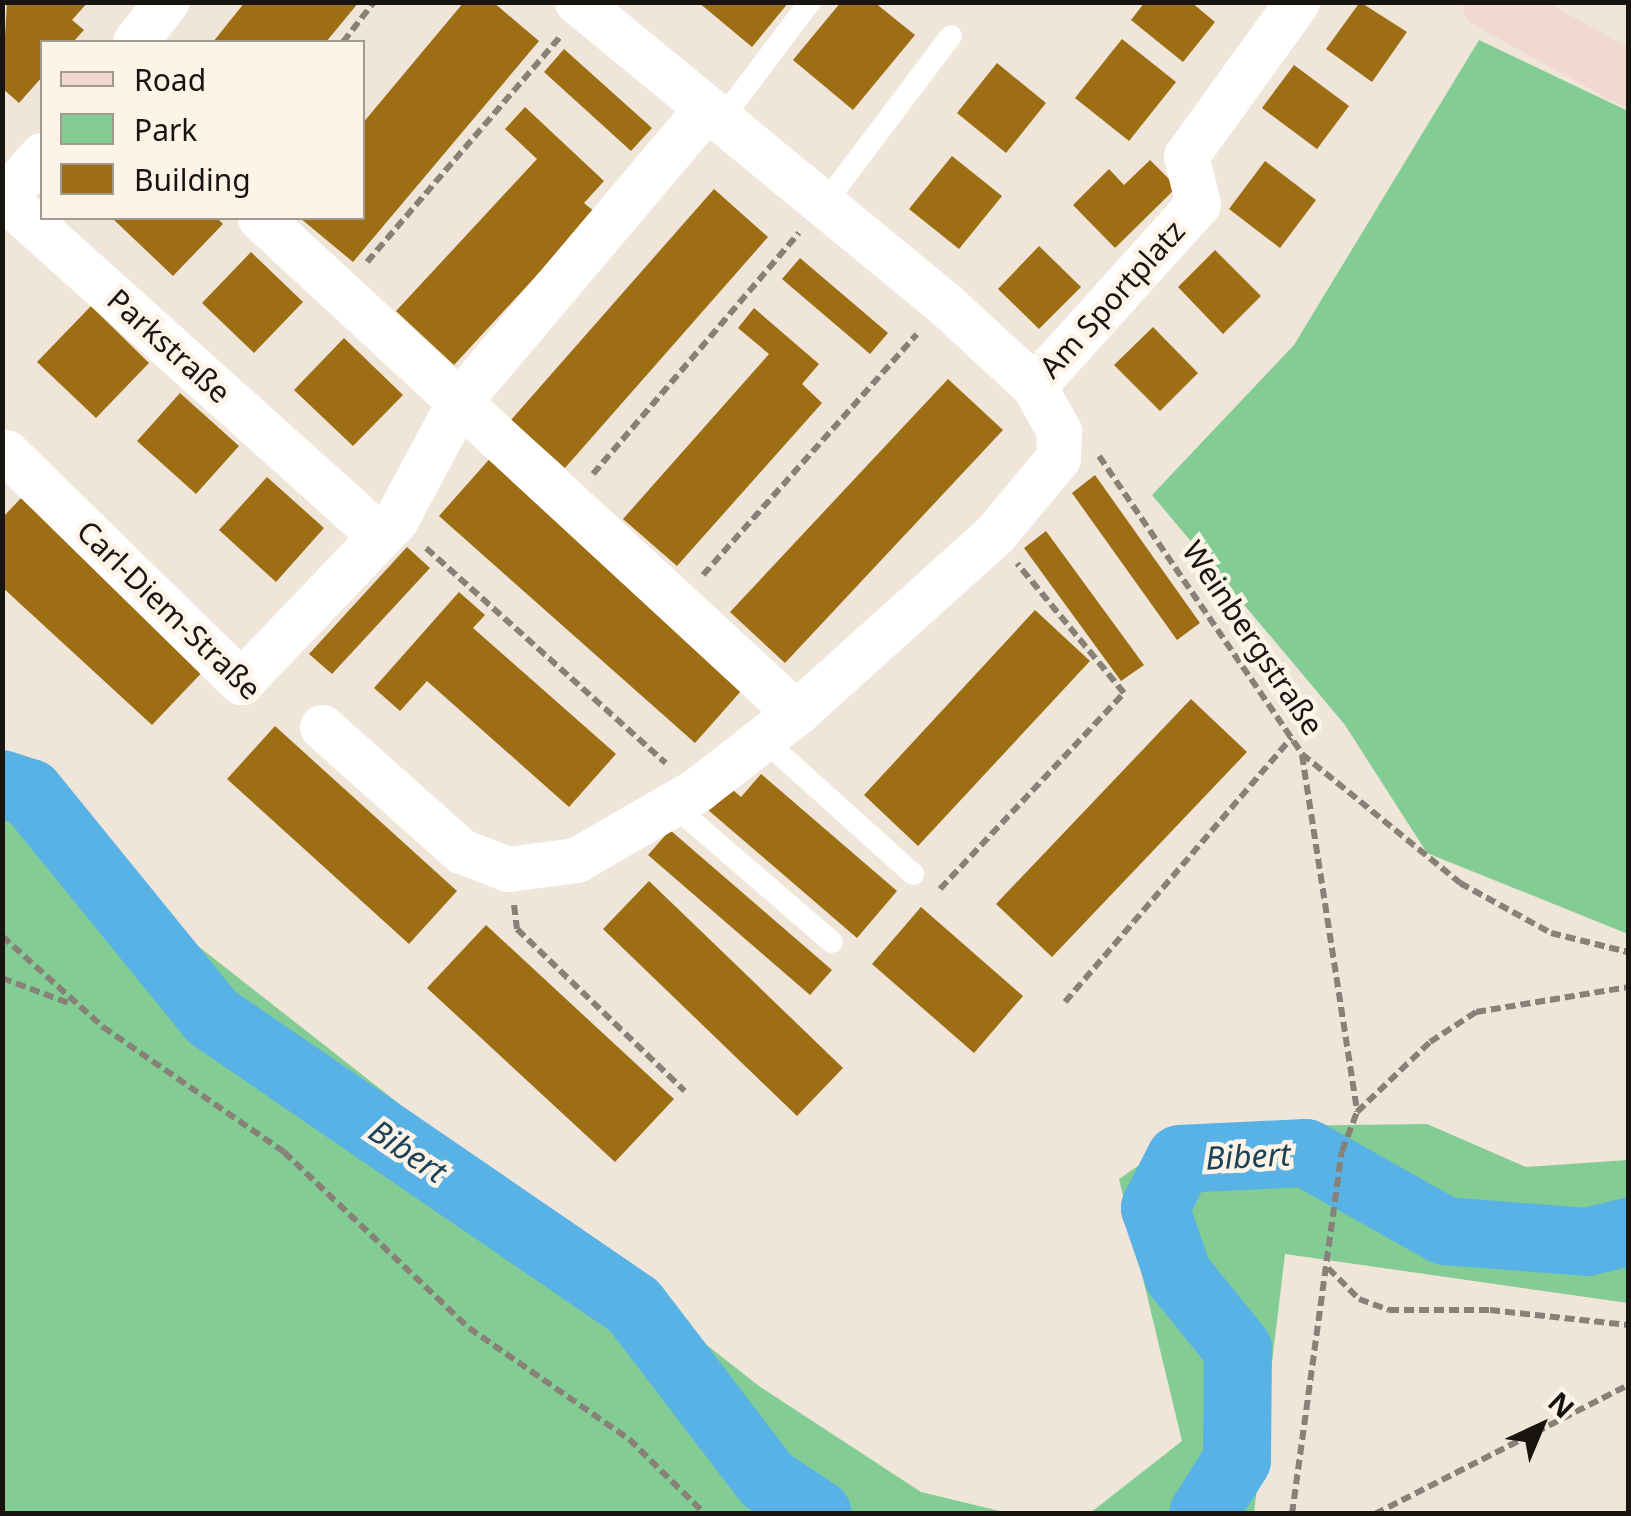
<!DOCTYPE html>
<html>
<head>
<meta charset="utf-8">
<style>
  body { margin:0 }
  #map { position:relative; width:1631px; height:1516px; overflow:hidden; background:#efe6d9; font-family:"Noto Sans",sans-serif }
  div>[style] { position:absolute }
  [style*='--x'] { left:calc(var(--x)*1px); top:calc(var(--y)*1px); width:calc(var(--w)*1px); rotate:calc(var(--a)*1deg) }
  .green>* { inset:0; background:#83cc94 }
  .river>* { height:68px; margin:-34px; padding:0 34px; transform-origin:34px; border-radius:34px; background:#58b2e6 }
  .building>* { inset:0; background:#9e6e14 }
  .path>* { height:6px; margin-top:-3px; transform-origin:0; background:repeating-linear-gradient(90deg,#878178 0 10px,transparent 0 15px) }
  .lane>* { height:22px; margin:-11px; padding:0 11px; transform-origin:11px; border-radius:11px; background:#fff }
  .street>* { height:45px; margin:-22.5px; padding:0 22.5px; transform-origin:22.5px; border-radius:22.5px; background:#fff }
  .secondary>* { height:55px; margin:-27.5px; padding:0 27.5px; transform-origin:27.5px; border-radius:27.5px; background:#f1d9d2 }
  span { translate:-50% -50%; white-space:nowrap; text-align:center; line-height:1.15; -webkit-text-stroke:9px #fdf3e6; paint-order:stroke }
  .street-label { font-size:30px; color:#181510 }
  .water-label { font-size:32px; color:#1b4258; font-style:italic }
  .frame { position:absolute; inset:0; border:5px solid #181510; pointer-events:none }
  .legend { position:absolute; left:40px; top:40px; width:325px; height:180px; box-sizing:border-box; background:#fdf3e6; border:2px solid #a19a90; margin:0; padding:12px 18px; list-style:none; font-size:30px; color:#181510 }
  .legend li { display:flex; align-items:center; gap:20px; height:50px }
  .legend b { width:50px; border:2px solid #a19a90 }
  .north { position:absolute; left:1491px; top:1376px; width:100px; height:100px; -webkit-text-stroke:8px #fdf3e6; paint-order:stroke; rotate:44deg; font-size:28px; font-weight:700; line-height:40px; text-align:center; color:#181510 }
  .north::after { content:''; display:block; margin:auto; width:35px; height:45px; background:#181510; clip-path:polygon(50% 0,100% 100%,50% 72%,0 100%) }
</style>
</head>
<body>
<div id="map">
  <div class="green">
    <i style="clip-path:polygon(1479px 40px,1628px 111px,1628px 934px,1427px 853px,1345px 725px,1152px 495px,1294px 345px)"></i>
    <i style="clip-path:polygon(3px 793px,759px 1386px,921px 1492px,1008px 1513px,3px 1513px)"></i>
    <i style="clip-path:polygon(1427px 1124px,1526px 1167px,1628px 1160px,1628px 1303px,1285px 1254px,1254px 1513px,1090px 1513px,1182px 1441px,1119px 1179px,1194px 1127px)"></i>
  </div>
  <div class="river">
    <i style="--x:2;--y:784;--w:29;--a:18"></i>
    <i style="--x:30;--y:793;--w:289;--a:50.9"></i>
    <i style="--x:212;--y:1017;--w:511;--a:34.4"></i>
    <i style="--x:634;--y:1306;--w:219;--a:52.6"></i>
    <i style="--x:767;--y:1480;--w:61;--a:33.7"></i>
    <i style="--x:1203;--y:1514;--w:64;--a:-57.8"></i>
    <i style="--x:1237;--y:1460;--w:111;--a:-89.5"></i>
    <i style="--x:1238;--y:1349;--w:95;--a:-129"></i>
    <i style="--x:1178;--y:1275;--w:71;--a:-108.9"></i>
    <i style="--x:1155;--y:1208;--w:55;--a:-63"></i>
    <i style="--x:1180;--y:1159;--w:126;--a:-2.7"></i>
    <i style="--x:1306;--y:1153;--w:159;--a:29.3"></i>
    <i style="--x:1445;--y:1231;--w:142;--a:4.4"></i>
    <i style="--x:1587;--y:1242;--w:42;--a:-13.7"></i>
  </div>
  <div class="building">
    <i style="clip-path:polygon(7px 2px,88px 2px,72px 20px,84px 30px,73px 42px,42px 42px,42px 77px,19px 103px,2px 88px)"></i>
    <i style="clip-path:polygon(245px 2px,359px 2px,326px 42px,213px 42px)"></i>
    <i style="clip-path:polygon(464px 2px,493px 2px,539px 41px,353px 262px,300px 218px,362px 218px,362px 124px)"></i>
    <i style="clip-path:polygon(698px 2px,789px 2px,752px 47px)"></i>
    <i style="clip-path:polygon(841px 2px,874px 2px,915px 35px,853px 110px,793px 60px)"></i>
    <i style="clip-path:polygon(1145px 2px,1191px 2px,1215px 22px,1183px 62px,1131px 20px)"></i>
    <i style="clip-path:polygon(1360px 2px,1407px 32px,1372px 82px,1326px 49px)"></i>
    <i style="clip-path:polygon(1122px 39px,1176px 82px,1129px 141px,1075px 98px)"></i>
    <i style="clip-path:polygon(564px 49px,652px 128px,631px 151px,544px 72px)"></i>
    <i style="clip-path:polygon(997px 63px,1046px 103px,1006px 153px,957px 113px)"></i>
    <i style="clip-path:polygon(1294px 65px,1349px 106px,1317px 149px,1262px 108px)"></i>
    <i style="clip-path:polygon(525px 107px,604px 181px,584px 203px,595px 212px,454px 365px,396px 311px,537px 159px,505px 129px)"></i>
    <i style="clip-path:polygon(952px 156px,1002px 196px,959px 249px,909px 209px)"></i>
    <i style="clip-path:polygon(1150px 160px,1177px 187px,1115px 248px,1073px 205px,1109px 169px,1124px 185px)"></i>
    <i style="clip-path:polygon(1265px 161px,1316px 200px,1280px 248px,1229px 209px)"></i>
    <i style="clip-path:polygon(714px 189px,768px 237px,565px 468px,511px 420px)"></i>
    <i style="clip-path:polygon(112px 218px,217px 218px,223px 224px,173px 276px)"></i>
    <i style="clip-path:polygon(1039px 246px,1081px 287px,1039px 329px,998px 289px)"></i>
    <i style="clip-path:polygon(1215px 250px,1261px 296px,1223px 334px,1178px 287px)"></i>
    <i style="clip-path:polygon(251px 252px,303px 302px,254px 353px,202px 303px)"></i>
    <i style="clip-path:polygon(800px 258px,888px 333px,870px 354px,782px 279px)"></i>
    <i style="clip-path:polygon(91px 306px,149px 363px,96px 418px,37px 362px)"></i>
    <i style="clip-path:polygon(754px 308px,819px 364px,802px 384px,822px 403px,677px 566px,623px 519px,769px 354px,738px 328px)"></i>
    <i style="clip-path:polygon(1153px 327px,1198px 373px,1160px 411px,1114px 365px)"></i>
    <i style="clip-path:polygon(344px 338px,403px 395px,353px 446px,294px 390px)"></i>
    <i style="clip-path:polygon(948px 379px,1003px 430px,785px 663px,730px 612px)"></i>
    <i style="clip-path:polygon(180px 393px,239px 446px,196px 494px,137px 441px)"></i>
    <i style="clip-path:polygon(493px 455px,749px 682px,695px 743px,439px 516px)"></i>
    <i style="clip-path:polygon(1095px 475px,1200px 623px,1177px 640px,1072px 493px)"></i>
    <i style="clip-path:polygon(267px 477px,324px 528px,276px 582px,219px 530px)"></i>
    <i style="clip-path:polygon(24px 495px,209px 665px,152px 725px,2px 587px,2px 518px)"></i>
    <i style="clip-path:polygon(1046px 531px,1144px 665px,1121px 681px,1024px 548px)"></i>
    <i style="clip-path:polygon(407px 547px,430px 568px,332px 674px,309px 654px)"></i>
    <i style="clip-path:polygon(459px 592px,485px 615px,473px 628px,616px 754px,569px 807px,427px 681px,400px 711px,374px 688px)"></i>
    <i style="clip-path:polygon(1035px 610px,1090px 661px,918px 846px,864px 795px)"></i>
    <i style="clip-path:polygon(1191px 699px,1247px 752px,1052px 957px,996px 904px)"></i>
    <i style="clip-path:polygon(275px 726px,457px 891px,409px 944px,227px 779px)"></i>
    <i style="clip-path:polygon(761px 774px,897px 891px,857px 938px,707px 809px,727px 785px,741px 797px)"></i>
    <i style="clip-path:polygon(670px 830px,832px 970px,810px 995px,648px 855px)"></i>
    <i style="clip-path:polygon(649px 881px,843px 1068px,797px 1116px,603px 929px)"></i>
    <i style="clip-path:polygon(921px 907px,1023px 996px,974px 1053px,872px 964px)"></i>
    <i style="clip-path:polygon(486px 925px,674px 1099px,615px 1162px,427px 988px)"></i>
  </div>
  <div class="path">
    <i style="--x:343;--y:42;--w:51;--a:-52.2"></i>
    <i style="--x:367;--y:262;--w:298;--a:-49.4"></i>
    <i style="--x:1099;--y:456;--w:361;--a:55.7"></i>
    <i style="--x:1302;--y:754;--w:204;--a:39.2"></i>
    <i style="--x:1460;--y:883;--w:104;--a:28.8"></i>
    <i style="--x:1551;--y:933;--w:79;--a:13.9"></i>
    <i style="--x:593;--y:474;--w:317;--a:-49.5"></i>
    <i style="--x:426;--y:548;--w:322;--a:41.9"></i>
    <i style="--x:703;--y:575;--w:322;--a:-48.4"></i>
    <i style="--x:1302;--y:755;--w:361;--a:81.2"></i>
    <i style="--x:940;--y:889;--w:269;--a:-46.8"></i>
    <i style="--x:1124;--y:693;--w:168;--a:-129.5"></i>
    <i style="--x:514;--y:905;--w:24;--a:83"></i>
    <i style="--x:517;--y:929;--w:233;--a:44"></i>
    <i style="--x:2;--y:936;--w:136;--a:42"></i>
    <i style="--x:103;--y:1027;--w:220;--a:34.6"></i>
    <i style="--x:284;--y:1152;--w:255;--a:43.6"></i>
    <i style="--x:469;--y:1328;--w:195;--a:34.8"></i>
    <i style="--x:629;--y:1439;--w:107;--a:44.6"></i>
    <i style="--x:2;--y:978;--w:74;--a:20.6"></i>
    <i style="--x:1065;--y:1002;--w:348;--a:-49.4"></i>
    <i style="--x:1328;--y:1268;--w:44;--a:45"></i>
    <i style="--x:1359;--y:1299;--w:32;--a:20"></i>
    <i style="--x:1389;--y:1310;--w:101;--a:0"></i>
    <i style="--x:1490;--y:1310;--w:139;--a:6.2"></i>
    <i style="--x:1292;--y:1514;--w:366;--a:-82.2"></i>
    <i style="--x:1342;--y:1151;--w:42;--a:-69"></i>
    <i style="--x:1357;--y:1112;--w:101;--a:-43.8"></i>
    <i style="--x:1430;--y:1042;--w:55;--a:-33.1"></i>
    <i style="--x:1476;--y:1012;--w:154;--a:-9.3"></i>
    <i style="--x:1375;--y:1514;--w:284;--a:-27"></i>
  </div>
  <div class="lane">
    <i style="--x:721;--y:120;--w:148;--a:-53"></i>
    <i style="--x:825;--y:203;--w:209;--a:-53"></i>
    <i style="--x:763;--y:739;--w:202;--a:42"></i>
    <i style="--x:672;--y:804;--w:211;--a:40.8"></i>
  </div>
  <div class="street">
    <i style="--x:135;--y:42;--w:51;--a:-52.2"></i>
    <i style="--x:42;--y:155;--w:57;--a:131.5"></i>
    <i style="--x:4;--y:198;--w:501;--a:41.93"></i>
    <i style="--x:260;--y:218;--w:730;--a:42.72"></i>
    <i style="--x:1034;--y:386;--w:245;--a:-48"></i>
    <i style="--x:1198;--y:204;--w:49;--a:-104"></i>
    <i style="--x:1186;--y:156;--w:190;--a:-54.2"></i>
    <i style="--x:6;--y:452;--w:329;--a:44.4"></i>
    <i style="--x:241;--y:682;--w:223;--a:-46.3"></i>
    <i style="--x:395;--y:521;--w:137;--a:-61.8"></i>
    <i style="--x:460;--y:400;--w:381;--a:-49.8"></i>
    <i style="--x:322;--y:727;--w:186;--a:41.7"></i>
    <i style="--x:461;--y:851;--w:50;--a:21"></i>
    <i style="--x:508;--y:869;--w:69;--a:-7.5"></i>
    <i style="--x:576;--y:860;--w:140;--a:-30"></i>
    <i style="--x:697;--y:790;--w:125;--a:-37.9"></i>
    <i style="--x:796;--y:713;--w:266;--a:-42"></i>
    <i style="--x:994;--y:535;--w:100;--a:-50.3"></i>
    <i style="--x:1058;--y:458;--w:27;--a:-88"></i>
    <i style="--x:1059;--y:431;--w:51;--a:-119.1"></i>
    <i style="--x:1034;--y:386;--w:122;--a:-137.3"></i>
    <i style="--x:944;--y:303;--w:475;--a:-140.6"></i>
  </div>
  <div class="secondary">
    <i style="--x:1489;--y:2;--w:158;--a:28.7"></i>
  </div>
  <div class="street-label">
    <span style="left:1112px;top:299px;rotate:-48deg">Am Sportplatz</span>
    <span style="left:169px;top:346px;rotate:42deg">Parkstraße</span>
    <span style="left:169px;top:610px;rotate:44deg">Carl-Diem-Straße</span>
    <span style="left:1253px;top:638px;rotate:56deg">Weinbergstraße</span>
  </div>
  <div class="water-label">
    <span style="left:408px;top:1151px;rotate:34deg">Bibert</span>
    <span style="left:1248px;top:1156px;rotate:-3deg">Bibert</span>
  </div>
  <div class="frame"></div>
  <ul class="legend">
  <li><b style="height:12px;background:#f1d9d2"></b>Road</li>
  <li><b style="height:28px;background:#83cc94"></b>Park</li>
  <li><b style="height:28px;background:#9e6e14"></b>Building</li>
  </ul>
  <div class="north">N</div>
</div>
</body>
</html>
